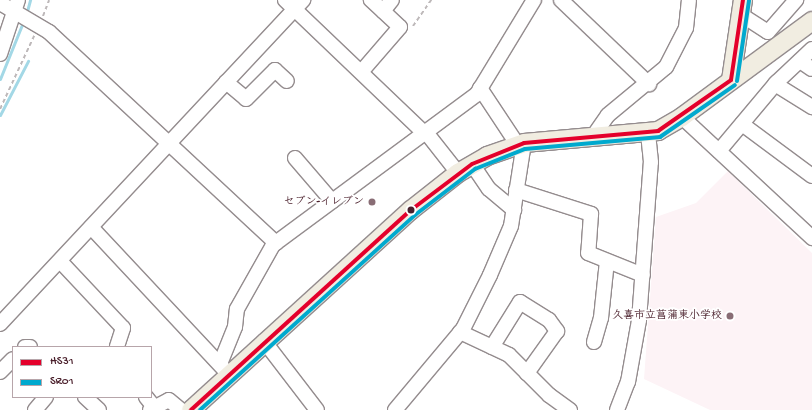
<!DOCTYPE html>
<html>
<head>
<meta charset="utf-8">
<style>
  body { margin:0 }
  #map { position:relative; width:812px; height:410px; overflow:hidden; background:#fff; font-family:"Gochi Hand","Klee One",sans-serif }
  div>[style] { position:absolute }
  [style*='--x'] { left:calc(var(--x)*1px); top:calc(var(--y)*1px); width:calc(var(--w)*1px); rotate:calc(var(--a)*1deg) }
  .built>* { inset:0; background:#fdf3f6 }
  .stream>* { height:3px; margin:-1.5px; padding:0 1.5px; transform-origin:1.5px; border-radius:1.5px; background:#a3d8e6 }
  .path>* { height:2px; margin-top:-1px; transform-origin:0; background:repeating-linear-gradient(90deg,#bdb8b9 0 4px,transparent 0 7px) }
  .roads { filter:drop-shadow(1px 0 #948c8e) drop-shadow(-1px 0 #948c8e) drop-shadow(0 1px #948c8e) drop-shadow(0 -1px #948c8e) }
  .minor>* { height:14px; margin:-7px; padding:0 7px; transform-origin:7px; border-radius:7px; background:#fff }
  .major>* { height:18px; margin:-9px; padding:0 9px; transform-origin:9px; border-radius:9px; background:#f1ede1 }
  .bus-1>* { height:4px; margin:-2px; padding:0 2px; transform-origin:2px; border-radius:2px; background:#e4002b }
  .bus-2>* { height:4px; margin:-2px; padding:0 2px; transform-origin:2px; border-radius:2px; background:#00a9ce }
  .dots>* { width:11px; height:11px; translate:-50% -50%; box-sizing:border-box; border:2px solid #fff; border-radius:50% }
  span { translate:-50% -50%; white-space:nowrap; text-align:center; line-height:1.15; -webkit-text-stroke:3.5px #fff; paint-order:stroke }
  .poi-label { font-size:11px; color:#4a1f2b; font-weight:700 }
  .right { translate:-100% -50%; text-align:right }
  .legend { position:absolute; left:12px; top:346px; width:140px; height:52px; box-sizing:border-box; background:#fff; border:1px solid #b7a5aa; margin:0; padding:5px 7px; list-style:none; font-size:12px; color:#4a1f2b }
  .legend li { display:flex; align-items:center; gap:8px; height:20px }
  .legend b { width:20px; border:1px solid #b7a5aa }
</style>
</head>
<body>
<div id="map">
  <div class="built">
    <i style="clip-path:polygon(728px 171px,812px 253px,812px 410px,710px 410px,644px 379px,656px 217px,696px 203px)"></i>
  </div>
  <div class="stream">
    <i style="--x:26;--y:15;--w:16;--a:-75"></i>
    <i style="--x:0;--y:79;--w:61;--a:-68"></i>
    <i style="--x:0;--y:115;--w:61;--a:-62.6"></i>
  </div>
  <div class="path">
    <i style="--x:43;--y:16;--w:17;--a:-69"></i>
    <i style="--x:413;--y:26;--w:32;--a:-55"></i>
    <i style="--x:0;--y:109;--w:81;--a:-65"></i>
  </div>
  <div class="roads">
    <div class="minor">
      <i style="--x:285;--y:0;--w:192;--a:43.7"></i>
      <i style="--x:561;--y:0;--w:122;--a:43.7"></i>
      <i style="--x:0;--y:3;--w:57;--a:30.6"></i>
      <i style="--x:49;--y:32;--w:310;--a:42.9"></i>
      <i style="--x:383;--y:11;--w:14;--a:-51"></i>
      <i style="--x:740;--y:14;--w:33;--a:33"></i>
      <i style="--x:768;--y:32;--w:43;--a:-48.8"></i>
      <i style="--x:0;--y:54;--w:57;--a:-71.6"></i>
      <i style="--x:800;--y:61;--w:14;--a:34"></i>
      <i style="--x:362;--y:71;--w:58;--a:-49.2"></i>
      <i style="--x:400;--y:27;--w:40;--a:-137"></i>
      <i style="--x:226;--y:82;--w:26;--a:40"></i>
      <i style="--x:246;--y:99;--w:41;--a:-45"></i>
      <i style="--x:275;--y:70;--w:16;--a:43"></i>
      <i style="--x:775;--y:84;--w:44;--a:31.9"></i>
      <i style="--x:480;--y:88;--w:67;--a:56.5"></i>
      <i style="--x:682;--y:117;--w:178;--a:42.9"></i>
      <i style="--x:742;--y:124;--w:87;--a:36.6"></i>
      <i style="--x:425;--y:131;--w:53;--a:51.8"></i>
      <i style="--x:594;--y:135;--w:24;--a:-55"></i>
      <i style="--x:608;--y:115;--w:75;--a:-39.6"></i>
      <i style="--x:666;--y:67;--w:44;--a:-62.9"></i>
      <i style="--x:686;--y:28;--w:28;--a:-84"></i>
      <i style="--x:719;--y:151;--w:90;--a:-50"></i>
      <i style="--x:777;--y:82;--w:48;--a:-43.3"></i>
      <i style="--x:295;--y:158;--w:57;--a:49.3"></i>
      <i style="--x:472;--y:164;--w:30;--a:56"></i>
      <i style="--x:489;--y:189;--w:33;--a:40"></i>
      <i style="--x:516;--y:190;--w:79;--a:17.7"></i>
      <i style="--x:591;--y:214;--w:39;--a:94"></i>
      <i style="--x:588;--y:253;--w:59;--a:21.8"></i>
      <i style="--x:91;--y:227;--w:196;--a:46.9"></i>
      <i style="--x:60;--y:261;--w:92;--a:46.8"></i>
      <i style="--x:123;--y:328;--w:20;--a:108"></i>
      <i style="--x:0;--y:324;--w:444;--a:-46.9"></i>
      <i style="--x:460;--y:332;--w:54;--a:25.1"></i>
      <i style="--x:509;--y:355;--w:57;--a:45"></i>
      <i style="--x:549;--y:395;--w:26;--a:36"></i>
      <i style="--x:264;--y:341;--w:87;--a:52.5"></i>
      <i style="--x:594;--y:342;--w:25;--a:-74"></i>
      <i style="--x:601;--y:318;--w:57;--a:-84"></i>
      <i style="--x:25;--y:347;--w:5;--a:0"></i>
      <i style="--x:492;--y:347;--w:53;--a:-58.1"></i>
      <i style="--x:520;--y:302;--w:34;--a:32"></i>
      <i style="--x:549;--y:320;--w:14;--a:54"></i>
      <i style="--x:557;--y:331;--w:52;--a:125.5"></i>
      <i style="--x:220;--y:364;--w:40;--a:-68"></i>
      <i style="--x:235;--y:327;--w:18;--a:-84"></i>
      <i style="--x:237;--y:309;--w:73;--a:-60.6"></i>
      <i style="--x:273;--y:245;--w:254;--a:-36.5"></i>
      <i style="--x:477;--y:94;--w:110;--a:-58.8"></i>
      <i style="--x:0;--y:372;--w:18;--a:-45"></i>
      <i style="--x:85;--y:397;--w:19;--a:43"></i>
      <i style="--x:146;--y:397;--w:13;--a:51"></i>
      <i style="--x:35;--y:410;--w:17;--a:-50"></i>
      <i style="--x:150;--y:410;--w:21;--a:-28"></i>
      <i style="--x:169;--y:400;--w:16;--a:40"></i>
      <i style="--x:395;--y:410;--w:106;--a:-50"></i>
      <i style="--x:463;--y:329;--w:60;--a:-63.4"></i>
      <i style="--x:490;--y:275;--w:53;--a:-66.8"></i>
      <i style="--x:511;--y:226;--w:84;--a:-81.1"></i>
      <i style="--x:617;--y:410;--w:30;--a:-69"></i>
      <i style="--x:628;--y:382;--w:63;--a:-79.9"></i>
      <i style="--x:639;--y:320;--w:158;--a:-85.7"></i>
      <i style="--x:651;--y:162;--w:29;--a:-96"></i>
    </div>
    <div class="major">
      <i style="--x:731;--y:80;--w:81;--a:-81.5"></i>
      <i style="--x:191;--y:410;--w:297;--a:-42.3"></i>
      <i style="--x:411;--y:210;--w:60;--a:-38.2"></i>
      <i style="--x:458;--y:173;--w:34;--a:-30"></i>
      <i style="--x:487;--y:156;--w:39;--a:-19"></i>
      <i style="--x:524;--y:143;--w:135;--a:-5.1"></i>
      <i style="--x:658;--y:131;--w:28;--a:-30"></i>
      <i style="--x:682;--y:117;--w:162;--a:-36.4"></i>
    </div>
  </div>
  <div class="bus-1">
    <i style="--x:731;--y:80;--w:81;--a:-81.5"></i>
    <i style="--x:191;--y:410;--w:297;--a:-42.3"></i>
    <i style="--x:411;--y:210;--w:76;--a:-37"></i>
    <i style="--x:472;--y:164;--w:56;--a:-22"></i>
    <i style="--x:524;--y:143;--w:135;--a:-5.1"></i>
    <i style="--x:658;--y:131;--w:89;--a:-34.9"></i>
  </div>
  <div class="bus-2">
    <i style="--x:737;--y:81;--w:81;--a:-81.5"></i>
    <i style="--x:200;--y:410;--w:290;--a:-42.2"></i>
    <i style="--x:415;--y:215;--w:76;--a:-37.5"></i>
    <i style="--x:475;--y:169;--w:54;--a:-21.8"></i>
    <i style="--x:525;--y:149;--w:136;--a:-5.1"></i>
    <i style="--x:660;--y:137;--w:91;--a:-34.7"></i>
  </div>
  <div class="dots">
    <i style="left:372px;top:202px;background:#896d75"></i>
    <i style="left:411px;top:210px;background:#4a1f2b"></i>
    <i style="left:730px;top:316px;background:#896d75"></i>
  </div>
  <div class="poi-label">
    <span class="right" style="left:364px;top:202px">セブン-イレブン</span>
    <span class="right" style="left:722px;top:316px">久喜市立菖蒲東小学校</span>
  </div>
  <ul class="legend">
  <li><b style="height:5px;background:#e4002b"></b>HS31</li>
  <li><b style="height:5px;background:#00a9ce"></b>SR01</li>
  </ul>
</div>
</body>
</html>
